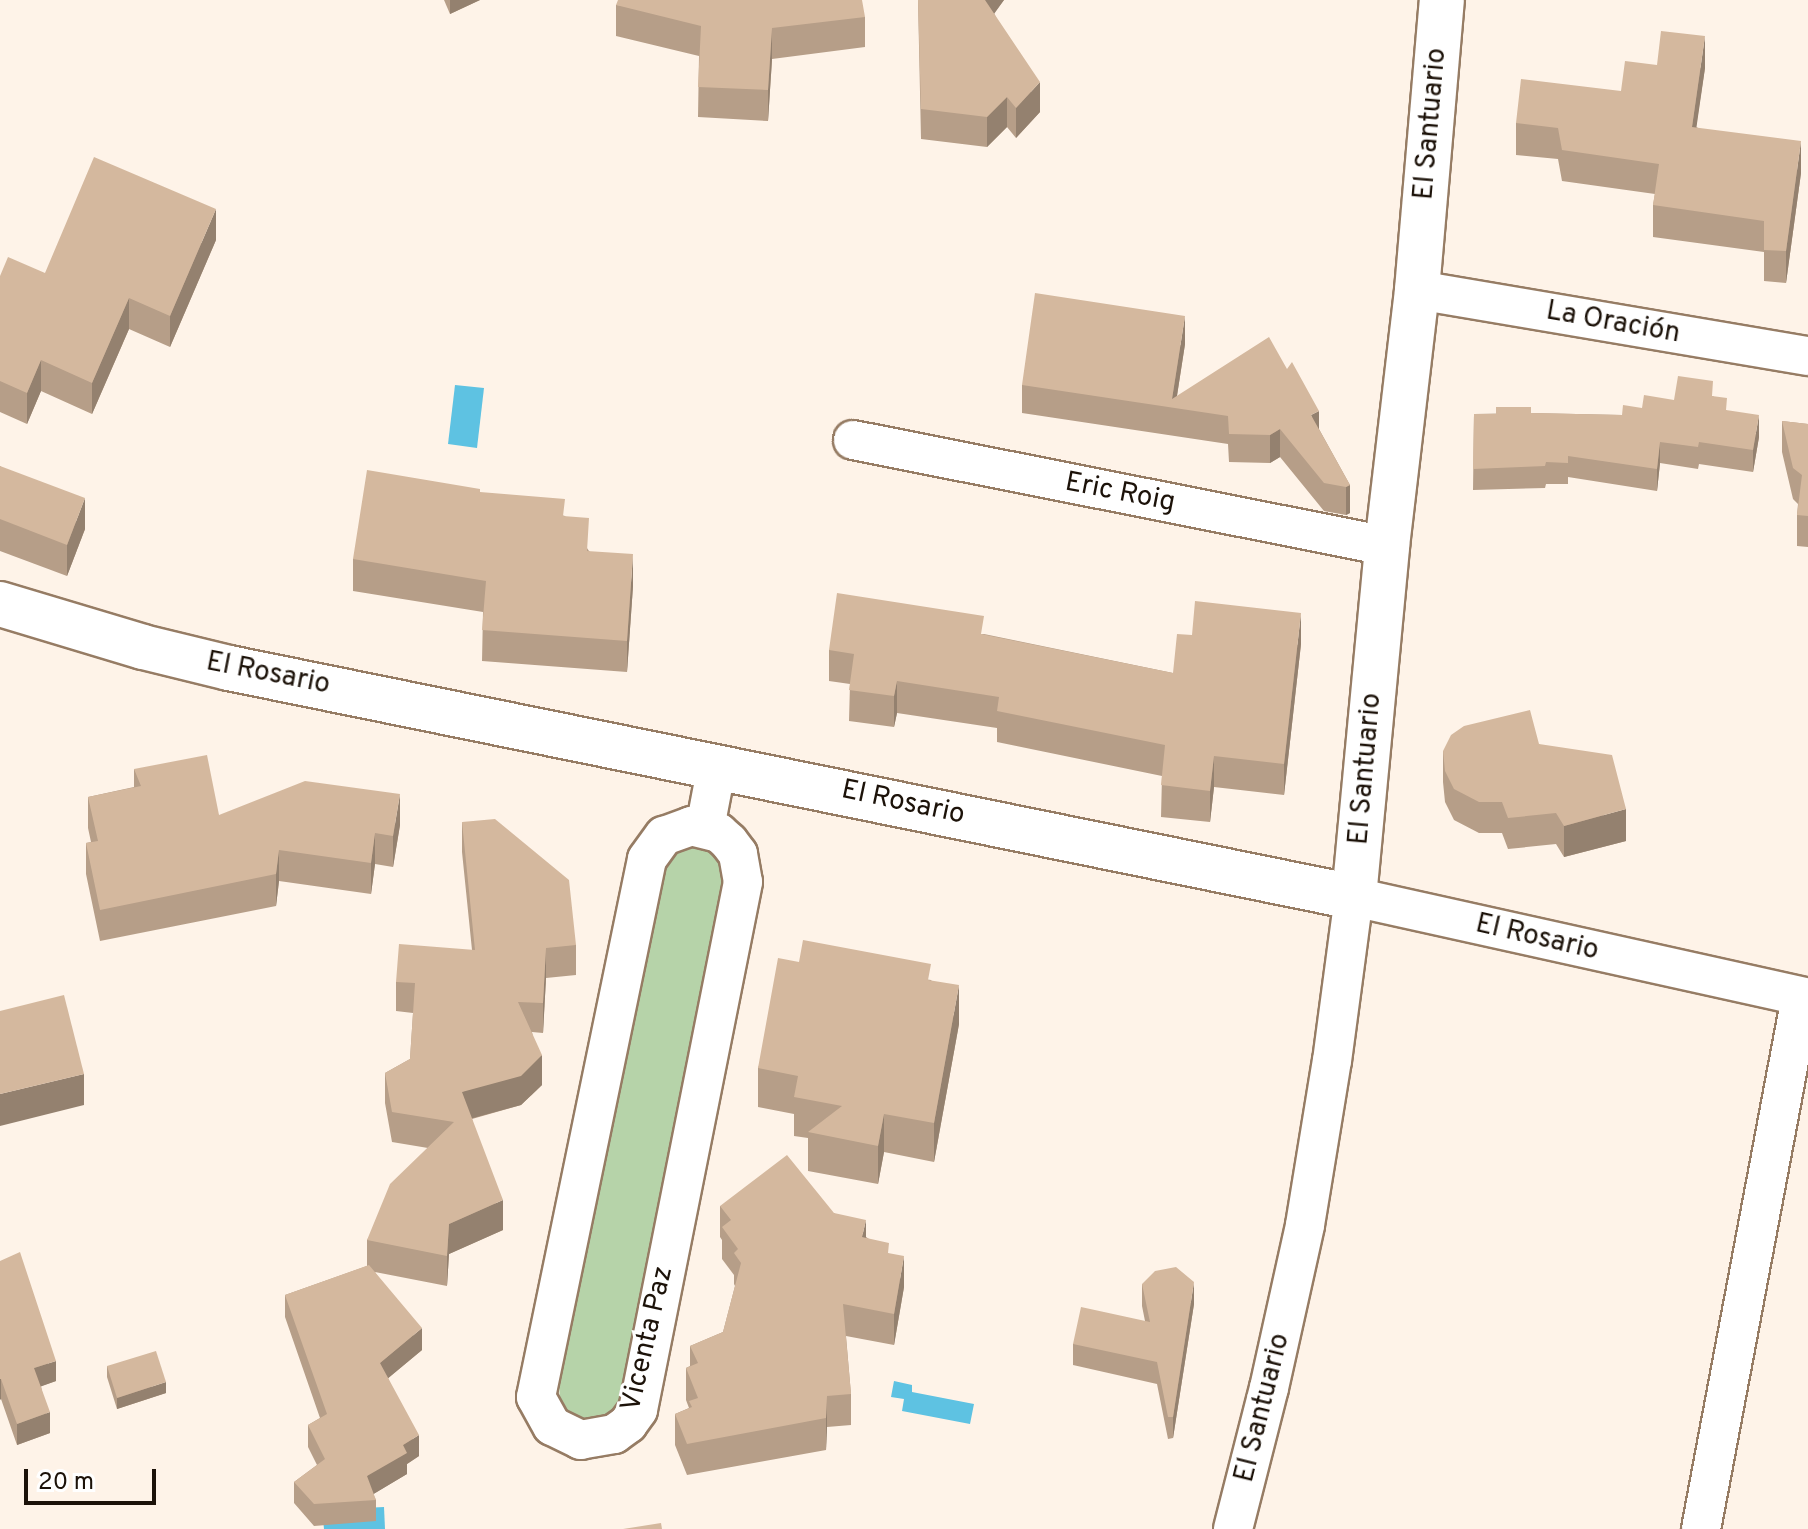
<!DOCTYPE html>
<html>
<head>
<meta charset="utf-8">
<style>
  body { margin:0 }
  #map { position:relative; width:1808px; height:1529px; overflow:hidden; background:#fef3e8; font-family:Overpass,sans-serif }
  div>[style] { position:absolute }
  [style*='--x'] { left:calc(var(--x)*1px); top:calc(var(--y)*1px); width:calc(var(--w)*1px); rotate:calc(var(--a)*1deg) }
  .green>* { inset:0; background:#b6d3a9 }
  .water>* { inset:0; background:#5ec2e2 }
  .roads { filter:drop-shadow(2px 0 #967c64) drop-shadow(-2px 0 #967c64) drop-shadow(0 2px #967c64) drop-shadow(0 -2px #967c64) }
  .minor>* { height:38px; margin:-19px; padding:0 19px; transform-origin:19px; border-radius:19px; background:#fff }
  .tertiary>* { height:44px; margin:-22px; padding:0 22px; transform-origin:22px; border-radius:22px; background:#fff }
  .wall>* { inset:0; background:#b69e88 }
  .shaded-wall>* { inset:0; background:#94816f }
  .building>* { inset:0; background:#d4b89e }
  span { translate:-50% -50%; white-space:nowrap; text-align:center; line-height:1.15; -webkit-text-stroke:6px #fff; paint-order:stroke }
  .street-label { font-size:28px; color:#1c1209 }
  .scale { position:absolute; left:24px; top:1469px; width:132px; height:36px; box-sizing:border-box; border:4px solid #1c1209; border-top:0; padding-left:10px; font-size:24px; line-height:28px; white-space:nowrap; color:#1c1209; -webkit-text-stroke:6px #fff; paint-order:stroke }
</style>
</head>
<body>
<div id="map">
  <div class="green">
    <i style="clip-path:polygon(688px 845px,713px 852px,727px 873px,626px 1401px,616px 1416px,584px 1424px,565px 1412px,560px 1403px,559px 1382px,654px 878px,666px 856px)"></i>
  </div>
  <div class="water">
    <i style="clip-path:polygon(455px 385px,484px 388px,477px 448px,448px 444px)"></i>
    <i style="clip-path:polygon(894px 1381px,912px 1385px,912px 1392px,974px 1404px,970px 1424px,902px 1411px,904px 1399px,891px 1397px)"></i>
    <i style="clip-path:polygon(384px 1507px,385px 1529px,324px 1529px,322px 1510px)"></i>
  </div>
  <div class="roads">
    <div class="minor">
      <i style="--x:1417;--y:290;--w:397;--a:9.6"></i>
      <i style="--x:853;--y:440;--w:544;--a:11.23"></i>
      <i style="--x:691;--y:826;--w:29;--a:14"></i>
      <i style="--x:719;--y:833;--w:13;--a:42"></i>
      <i style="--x:729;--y:842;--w:15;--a:53"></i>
      <i style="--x:738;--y:854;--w:28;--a:80"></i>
      <i style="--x:743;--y:882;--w:538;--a:101.25"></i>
      <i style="--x:638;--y:1410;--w:17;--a:126"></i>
      <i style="--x:628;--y:1424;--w:17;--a:144"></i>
      <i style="--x:614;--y:1434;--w:34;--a:170"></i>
      <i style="--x:581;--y:1440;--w:32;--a:-154"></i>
      <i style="--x:552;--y:1426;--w:33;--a:-119"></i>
      <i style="--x:536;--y:1397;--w:549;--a:-78.34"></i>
      <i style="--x:647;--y:859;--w:29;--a:-54"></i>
      <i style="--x:664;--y:836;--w:29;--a:-20"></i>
      <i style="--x:705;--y:828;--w:64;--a:-79.2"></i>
      <i style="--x:1233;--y:1529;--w:146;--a:-75.7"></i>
      <i style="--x:1269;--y:1388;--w:167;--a:-77.5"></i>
      <i style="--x:1305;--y:1225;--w:166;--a:-80.7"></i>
      <i style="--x:1332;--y:1061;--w:165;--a:-82.4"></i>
      <i style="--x:1354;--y:897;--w:465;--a:12.5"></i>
      <i style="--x:1701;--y:1529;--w:541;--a:-79.35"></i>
    </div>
    <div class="tertiary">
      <i style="--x:0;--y:604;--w:149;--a:16.7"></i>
      <i style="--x:143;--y:647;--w:89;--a:13.7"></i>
      <i style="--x:229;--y:668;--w:1148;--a:11.51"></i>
      <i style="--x:1354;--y:897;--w:353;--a:-84.6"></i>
      <i style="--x:1387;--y:546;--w:258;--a:-83.3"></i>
      <i style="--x:1417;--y:290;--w:291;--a:-85.1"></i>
    </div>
  </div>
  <div class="wall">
    <i style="clip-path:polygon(444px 0,480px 0,450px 14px)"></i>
    <i style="clip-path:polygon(918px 0,1004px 0,994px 13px,1040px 112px,1016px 138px,1007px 127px,987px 147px,921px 139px)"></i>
    <i style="clip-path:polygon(616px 5px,865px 17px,865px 47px,772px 59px,768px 121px,698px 117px,699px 56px,616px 36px)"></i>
    <i style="clip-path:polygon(1657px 65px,1705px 68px,1696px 127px,1801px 173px,1786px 283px,1764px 281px,1764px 252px,1653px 237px,1653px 205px,1655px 194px,1562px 181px,1558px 159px,1516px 155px,1516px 123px,1621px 91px)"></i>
    <i style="clip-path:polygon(216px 240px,170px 347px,129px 329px,92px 414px,41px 391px,27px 424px,0 412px,0 276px,45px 273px)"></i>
    <i style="clip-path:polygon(1185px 344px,1177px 396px,1319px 429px,1350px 485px,1350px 513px,1346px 515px,1324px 511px,1280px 457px,1270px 463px,1229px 462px,1228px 444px,1022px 413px,1022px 385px)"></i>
    <i style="clip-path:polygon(1713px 396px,1727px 411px,1759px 437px,1753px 472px,1699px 464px,1698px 469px,1660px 463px,1657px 491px,1568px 477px,1568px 484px,1546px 484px,1545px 488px,1473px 490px,1474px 414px,1531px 413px,1622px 415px,1642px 408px,1674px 400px)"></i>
    <i style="clip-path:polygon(1782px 421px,1808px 424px,1808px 547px,1797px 546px,1797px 515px,1798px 504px,1793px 499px,1782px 452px)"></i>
    <i style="clip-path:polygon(0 466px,85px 529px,67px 576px,0 551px)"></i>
    <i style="clip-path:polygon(480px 493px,565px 516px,589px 551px,633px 586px,627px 672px,482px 661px,483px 612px,353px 591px,353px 559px)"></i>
    <i style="clip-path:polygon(984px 634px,1173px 673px,1301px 644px,1284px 795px,1214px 787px,1210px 822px,1161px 817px,1162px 776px,997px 742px,997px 728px,897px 713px,894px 727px,849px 721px,850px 684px,829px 681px,829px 650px)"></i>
    <i style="clip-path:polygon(1539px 744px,1626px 841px,1564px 857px,1556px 844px,1508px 849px,1502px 833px,1479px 833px,1454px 820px,1445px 802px,1443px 782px,1443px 751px)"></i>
    <i style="clip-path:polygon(134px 769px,219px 815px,400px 825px,393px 867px,375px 864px,371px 894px,279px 881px,276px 906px,100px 941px,86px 874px,86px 843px,91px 842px,88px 828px,88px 797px,134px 787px)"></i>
    <i style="clip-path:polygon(462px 822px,576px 945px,576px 975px,546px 978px,543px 1033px,532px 1032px,542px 1085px,521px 1105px,472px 1119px,503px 1230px,449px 1254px,447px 1286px,375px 1272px,422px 1350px,388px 1378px,419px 1456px,407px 1464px,407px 1474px,373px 1494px,376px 1500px,376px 1521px,314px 1526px,294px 1503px,294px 1482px,317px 1465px,308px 1447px,308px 1425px,320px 1418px,285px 1317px,285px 1295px,367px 1266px,367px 1240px,428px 1148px,392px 1142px,385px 1103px,385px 1073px,410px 1059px,413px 1013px,396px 1011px,396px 982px,472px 950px,462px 852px)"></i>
    <i style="clip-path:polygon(799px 962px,931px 980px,959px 1024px,934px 1162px,884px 1152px,878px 1184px,808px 1171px,808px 1138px,794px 1136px,794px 1114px,758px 1107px,758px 1068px)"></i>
    <i style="clip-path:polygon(720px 1206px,834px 1213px,889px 1254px,904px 1287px,894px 1345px,846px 1336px,851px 1394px,851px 1425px,827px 1427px,826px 1450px,687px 1475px,675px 1445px,675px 1414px,689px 1408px,686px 1400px,686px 1368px,690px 1366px,690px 1346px,723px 1332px,735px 1286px,734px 1284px,734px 1275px,722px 1259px,722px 1240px,720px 1237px)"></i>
    <i style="clip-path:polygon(0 1261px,56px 1381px,41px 1386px,50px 1433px,17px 1445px,1px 1399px)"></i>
    <i style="clip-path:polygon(1142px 1284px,1194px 1304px,1173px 1438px,1168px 1439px,1157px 1384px,1073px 1365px,1073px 1344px,1145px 1321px,1142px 1306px)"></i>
    <i style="clip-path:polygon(107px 1366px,166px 1393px,117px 1409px,107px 1377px)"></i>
  </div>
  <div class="shaded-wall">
    <i style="clip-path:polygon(450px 0,480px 0,450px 14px)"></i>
    <i style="clip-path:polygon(984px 0,1004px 0,984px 28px)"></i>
    <i style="clip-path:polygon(772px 28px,772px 59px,768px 121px,768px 90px)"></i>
    <i style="clip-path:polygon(1705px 36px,1705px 68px,1692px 158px,1692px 127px)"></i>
    <i style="clip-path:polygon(1040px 82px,1040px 112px,1016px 138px,1016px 108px)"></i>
    <i style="clip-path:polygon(1007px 97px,1007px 127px,987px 147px,987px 117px)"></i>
    <i style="clip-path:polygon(1801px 141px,1801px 173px,1786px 283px,1786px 251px)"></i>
    <i style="clip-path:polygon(216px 209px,216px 240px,170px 347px,170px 316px)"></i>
    <i style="clip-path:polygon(129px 298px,129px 329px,92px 414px,92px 383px)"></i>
    <i style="clip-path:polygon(1185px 316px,1185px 344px,1175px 408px,1172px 399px)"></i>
    <i style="clip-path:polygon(41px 360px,41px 391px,27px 424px,27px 393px)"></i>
    <i style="clip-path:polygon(1319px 411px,1319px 439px,1311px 415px)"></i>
    <i style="clip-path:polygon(1759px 415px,1759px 437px,1753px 472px,1753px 450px)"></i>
    <i style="clip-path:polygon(1280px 429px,1280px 457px,1270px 463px,1270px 435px)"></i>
    <i style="clip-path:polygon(1660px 442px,1660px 463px,1657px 491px,1657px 469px)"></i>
    <i style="clip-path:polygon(1350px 485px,1350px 513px,1346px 515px,1346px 487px)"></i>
    <i style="clip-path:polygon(85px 498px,85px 529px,67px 576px,67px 545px)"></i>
    <i style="clip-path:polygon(633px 554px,633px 586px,627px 672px,627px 641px)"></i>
    <i style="clip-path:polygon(1301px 613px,1301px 644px,1284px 795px,1284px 764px)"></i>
    <i style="clip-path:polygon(897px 681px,897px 713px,894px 727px,894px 696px)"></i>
    <i style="clip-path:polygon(1214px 756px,1214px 787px,1210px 822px,1210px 791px)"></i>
    <i style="clip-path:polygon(400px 794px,400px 825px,393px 867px,393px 836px)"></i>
    <i style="clip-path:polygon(1626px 809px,1626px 841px,1564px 857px,1564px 826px)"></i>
    <i style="clip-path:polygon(375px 833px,375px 864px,371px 894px,371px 863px)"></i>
    <i style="clip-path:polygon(279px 850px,279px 881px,276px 906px,276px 874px)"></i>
    <i style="clip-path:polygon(546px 948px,546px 978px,543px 1033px,543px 1003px)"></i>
    <i style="clip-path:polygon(959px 985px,959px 1024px,934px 1162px,934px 1123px)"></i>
    <i style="clip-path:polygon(542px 1055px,542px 1085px,521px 1105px,462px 1121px,462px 1092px)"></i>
    <i style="clip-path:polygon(84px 1074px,84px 1105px,0 1126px,0 1094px)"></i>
    <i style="clip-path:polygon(884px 1114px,884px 1152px,878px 1184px,878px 1146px)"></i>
    <i style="clip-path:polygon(503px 1200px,503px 1230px,449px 1254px,447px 1286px,447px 1256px,449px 1224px)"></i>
    <i style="clip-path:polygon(866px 1220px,866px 1251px,862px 1237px)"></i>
    <i style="clip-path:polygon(904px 1256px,904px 1287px,894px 1345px,894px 1314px)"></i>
    <i style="clip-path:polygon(1194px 1282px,1194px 1304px,1173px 1438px,1173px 1417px)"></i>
    <i style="clip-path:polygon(422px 1328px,422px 1350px,380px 1385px,380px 1363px)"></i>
    <i style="clip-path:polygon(56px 1361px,56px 1381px,34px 1389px,34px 1368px)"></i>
    <i style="clip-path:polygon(0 1379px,1px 1379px,1px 1399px,0 1400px)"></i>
    <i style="clip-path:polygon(166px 1382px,166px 1393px,117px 1409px,117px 1398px)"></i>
    <i style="clip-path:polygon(827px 1396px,827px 1427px,826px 1450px,826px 1418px)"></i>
    <i style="clip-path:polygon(50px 1412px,50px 1433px,17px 1445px,17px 1424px)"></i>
    <i style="clip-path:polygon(419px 1435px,419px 1456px,407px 1464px,407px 1474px,367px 1498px,367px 1476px,403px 1445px)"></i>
  </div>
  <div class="building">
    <i style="clip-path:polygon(618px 0,862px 0,865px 17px,772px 28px,768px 90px,698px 87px,701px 26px,616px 5px)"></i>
    <i style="clip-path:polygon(918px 0,985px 0,1040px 82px,1016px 108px,1007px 97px,987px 117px,921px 109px)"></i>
    <i style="clip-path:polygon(1661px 31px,1705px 36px,1692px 127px,1801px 141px,1786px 251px,1764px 250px,1764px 221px,1653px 205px,1659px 164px,1562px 150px,1558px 128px,1516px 123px,1521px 79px,1621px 91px,1625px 61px,1657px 65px)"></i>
    <i style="clip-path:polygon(94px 157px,216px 209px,170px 316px,129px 298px,92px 383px,41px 360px,27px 393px,0 381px,0 276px,8px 257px,45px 273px)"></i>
    <i style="clip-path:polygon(1035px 293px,1185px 316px,1172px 399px,1269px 337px,1287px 369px,1292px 362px,1319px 411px,1311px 415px,1350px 485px,1346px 487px,1324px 483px,1280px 429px,1270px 435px,1229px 434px,1228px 416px,1022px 385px)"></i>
    <i style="clip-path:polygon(1678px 376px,1713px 381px,1712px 396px,1727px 398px,1726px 410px,1759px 415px,1753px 450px,1699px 442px,1698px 447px,1660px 442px,1657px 469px,1568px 456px,1568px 463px,1546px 462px,1545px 466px,1473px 469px,1474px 414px,1496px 414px,1496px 407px,1531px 407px,1531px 413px,1622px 415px,1623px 405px,1642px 408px,1644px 395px,1674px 400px)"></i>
    <i style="clip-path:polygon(1782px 421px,1808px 424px,1808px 516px,1797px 515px,1802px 475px,1793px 468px)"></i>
    <i style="clip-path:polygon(0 466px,85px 498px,67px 545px,0 519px)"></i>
    <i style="clip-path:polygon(367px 470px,480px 489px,480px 492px,565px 499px,563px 516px,589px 518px,587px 551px,633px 554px,627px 641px,482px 630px,486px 581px,353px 559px)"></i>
    <i style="clip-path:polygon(837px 593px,984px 616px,981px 634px,1173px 673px,1177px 634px,1192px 635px,1195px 601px,1301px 613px,1284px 764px,1214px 756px,1210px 791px,1161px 785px,1165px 745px,997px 711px,999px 697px,897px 681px,894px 696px,849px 690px,854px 654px,829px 650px)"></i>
    <i style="clip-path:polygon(1530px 710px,1539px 744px,1612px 755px,1626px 809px,1564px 826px,1556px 813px,1508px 818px,1502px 802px,1479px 802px,1454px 789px,1445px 771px,1443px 751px,1451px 735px,1464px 726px)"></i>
    <i style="clip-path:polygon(207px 755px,219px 815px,305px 781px,400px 794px,393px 836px,375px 833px,371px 863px,279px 850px,276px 874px,100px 910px,86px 843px,98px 841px,88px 797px,141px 786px,134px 769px)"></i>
    <i style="clip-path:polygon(495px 819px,569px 880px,576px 945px,546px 948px,543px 1003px,518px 1002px,542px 1055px,521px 1076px,462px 1092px,503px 1200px,449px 1224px,447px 1256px,367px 1240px,390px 1184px,454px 1122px,392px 1112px,385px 1073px,410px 1059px,415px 983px,396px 982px,399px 944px,475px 950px,462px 822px)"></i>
    <i style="clip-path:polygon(803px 940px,931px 964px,928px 980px,959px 985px,934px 1123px,884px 1114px,878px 1146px,808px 1132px,842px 1106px,794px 1097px,798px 1076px,758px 1068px,778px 958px,799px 962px)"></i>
    <i style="clip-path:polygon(64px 995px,84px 1074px,0 1094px,0 1011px)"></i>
    <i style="clip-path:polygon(787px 1155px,834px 1213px,866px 1220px,862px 1237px,889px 1243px,888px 1253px,904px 1256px,894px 1314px,843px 1304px,851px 1394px,827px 1396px,826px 1418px,687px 1444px,675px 1414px,692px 1407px,689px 1401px,698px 1398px,686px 1368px,698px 1363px,690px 1346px,723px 1332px,741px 1263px,734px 1253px,738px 1249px,722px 1227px,731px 1220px,720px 1206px)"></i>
    <i style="clip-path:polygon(20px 1252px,56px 1361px,34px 1368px,50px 1412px,17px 1424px,1px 1379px,0 1379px,0 1261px)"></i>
    <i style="clip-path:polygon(369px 1265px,422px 1328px,380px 1363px,419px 1435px,403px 1445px,407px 1453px,367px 1476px,376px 1500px,314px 1504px,294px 1482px,325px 1459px,308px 1425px,327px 1414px,285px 1295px)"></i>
    <i style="clip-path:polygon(1176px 1267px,1194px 1282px,1173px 1417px,1168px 1417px,1157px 1362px,1073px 1344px,1081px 1307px,1150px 1322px,1142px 1284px,1155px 1271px)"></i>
    <i style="clip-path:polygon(156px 1351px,166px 1382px,117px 1398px,107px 1366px)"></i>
    <i style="clip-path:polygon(661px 1523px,662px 1529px,623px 1529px)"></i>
  </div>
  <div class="street-label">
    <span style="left:1431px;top:124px;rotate:-85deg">El Santuario</span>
    <span style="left:1613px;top:323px;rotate:10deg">La Oración</span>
    <span style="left:1120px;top:493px;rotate:11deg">Eric Roig</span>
    <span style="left:268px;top:674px;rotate:11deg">El Rosario</span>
    <span style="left:1366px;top:769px;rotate:-85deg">El Santuario</span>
    <span style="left:903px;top:803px;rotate:12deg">El Rosario</span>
    <span style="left:1537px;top:938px;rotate:13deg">El Rosario</span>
    <span style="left:648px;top:1339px;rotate:-77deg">Vicenta Paz</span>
    <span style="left:1263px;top:1408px;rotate:-76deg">El Santuario</span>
  </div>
  <div class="scale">20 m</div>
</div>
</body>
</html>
